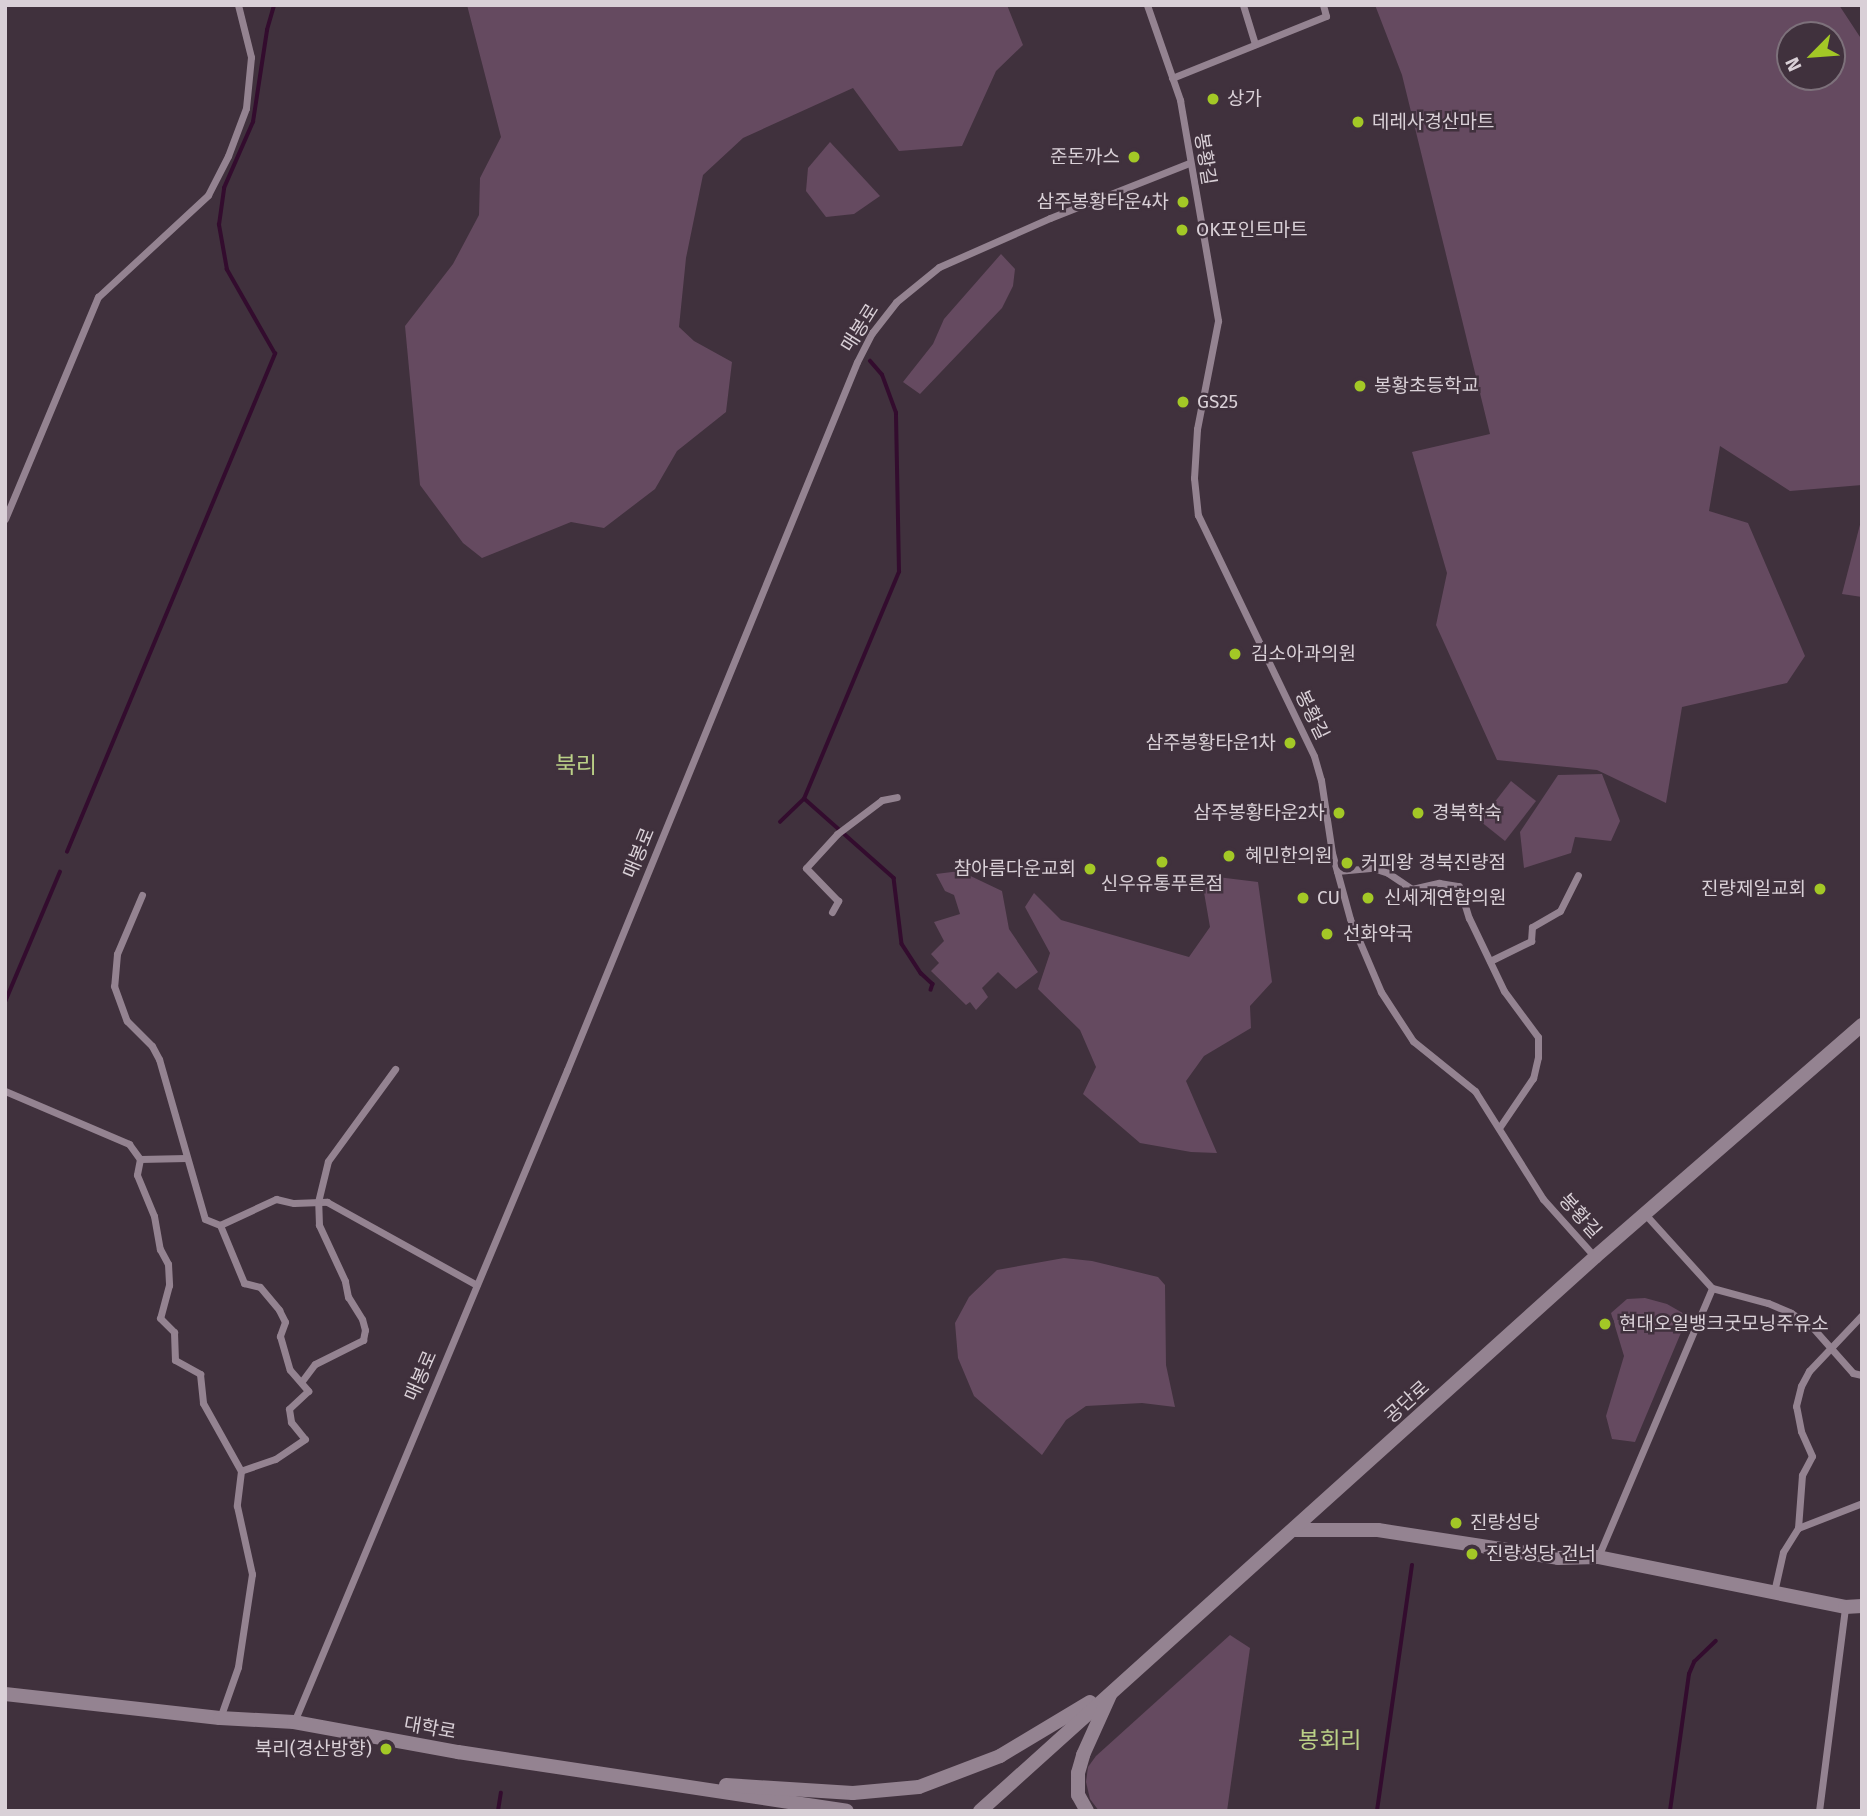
<!DOCTYPE html>
<html>
<head>
<meta charset="utf-8">
<style>
  body { margin:0 }
  #map { position:relative; width:1867px; height:1816px; overflow:hidden; background:#40313d; font-family:"Fira Sans","Noto Sans KR",sans-serif }
  div>[style] { position:absolute }
  [style*='--x'] { left:calc(var(--x)*1px); top:calc(var(--y)*1px); width:calc(var(--w)*1px); rotate:calc(var(--a)*1deg) }
  .green>* { inset:0; background:#654a60 }
  .stream>* { height:3.5px; margin:-1.75px; padding:0 1.75px; transform-origin:1.75px; border-radius:1.75px; background:#330c2e }
  .street>* { height:7px; margin:-3.5px; padding:0 3.5px; transform-origin:3.5px; border-radius:3.5px; background:#948391 }
  .secondary>* { height:14px; margin:-7px; padding:0 7px; transform-origin:7px; border-radius:7px; background:#948391 }
  .dots>* { width:19px; height:19px; translate:-50% -50%; box-sizing:border-box; border:4px solid #40313d; border-radius:50% }
  span { translate:-50% -50%; white-space:nowrap; text-align:center; line-height:1.15; -webkit-text-stroke:5px #40313d; paint-order:stroke }
  .poi-label { font-size:19px; color:#d9d0d7 }
  .left { translate:0 -50%; text-align:left }
  .right { translate:-100% -50%; text-align:right }
  .street-label { font-size:19px; color:#d9d0d7 }
  .quarter-label { font-size:23px; color:#bbd187 }
  .frame { position:absolute; inset:0; border:7px solid #d9d0d7; pointer-events:none }
  .north { position:absolute; left:1776px; top:21px; width:70px; height:70px; box-sizing:border-box; background:#40313d; border:2px solid #7d717b; border-radius:50%; rotate:245deg; font-size:19px; font-weight:700; line-height:28px; text-align:center; color:#d9d0d7 }
  .north::after { content:''; display:block; margin:auto; width:24px; height:32px; background:#a3c826; clip-path:polygon(50% 0,100% 100%,50% 72%,0 100%) }
</style>
</head>
<body>
<div id="map">
  <div class="green">
    <i style="clip-path:polygon(467px 5px,1007px 5px,1023px 45px,996px 71px,962px 146px,899px 151px,853px 88px,743px 138px,703px 175px,686px 258px,679px 327px,694px 341px,732px 362px,726px 412px,677px 451px,655px 489px,604px 528px,571px 522px,482px 558px,463px 543px,420px 485px,405px 326px,453px 264px,479px 215px,480px 178px,501px 137px)"></i>
    <i style="clip-path:polygon(evenodd,1375px 5px,1839px 5px,1862px 40px,1862px 485px,1790px 491px,1720px 446px,1709px 511px,1748px 523px,1805px 656px,1787px 683px,1682px 707px,1666px 803px,1597px 770px,1497px 760px,1436px 625px,1447px 573px,1412px 452px,1490px 434px,1402px 75px,1375px 5px,1832px 35px,1832px 77px,1790px 77px,1790px 35px,1832px 35px)"></i>
    <i style="clip-path:polygon(830px 142px,880px 196px,854px 214px,826px 217px,806px 191px,808px 168px)"></i>
    <i style="clip-path:polygon(1001px 254px,1015px 269px,1013px 286px,1002px 308px,920px 394px,903px 382px,933px 344px,944px 319px)"></i>
    <i style="clip-path:polygon(1862px 517px,1862px 597px,1842px 594px)"></i>
    <i style="clip-path:polygon(1602px 774px,1620px 821px,1611px 841px,1575px 837px,1571px 853px,1524px 868px,1520px 832px,1558px 775px)"></i>
    <i style="clip-path:polygon(1511px 781px,1536px 801px,1505px 841px,1480px 821px)"></i>
    <i style="clip-path:polygon(960px 871px,1002px 891px,1009px 929px,1038px 972px,1016px 989px,998px 972px,982px 988px,988px 997px,976px 1010px,970px 1002px,966px 1005px,931px 971px,939px 963px,931px 954px,944px 941px,934px 922px,960px 914px,954px 895px,945px 891px,936px 874px)"></i>
    <i style="clip-path:polygon(1201px 875px,1258px 882px,1272px 982px,1250px 1006px,1251px 1028px,1204px 1056px,1186px 1081px,1217px 1153px,1191px 1152px,1140px 1143px,1083px 1094px,1096px 1067px,1080px 1030px,1038px 989px,1050px 953px,1025px 907px,1034px 893px,1061px 920px,1189px 957px,1210px 927px)"></i>
    <i style="clip-path:polygon(1064px 1258px,1092px 1261px,1158px 1277px,1165px 1285px,1166px 1365px,1175px 1407px,1142px 1403px,1086px 1406px,1066px 1420px,1042px 1455px,974px 1396px,958px 1358px,955px 1323px,969px 1297px,997px 1270px)"></i>
    <i style="clip-path:polygon(1645px 1298px,1667px 1304px,1688px 1316px,1635px 1442px,1612px 1439px,1606px 1416px,1624px 1356px,1611px 1313px,1627px 1299px)"></i>
    <i style="clip-path:polygon(1230px 1635px,1250px 1648px,1227px 1811px,1099px 1811px,1090px 1799px,1086px 1782px,1088px 1767px,1096px 1756px)"></i>
  </div>
  <div class="stream">
    <i style="--x:805;--y:799;--w:119;--a:41.6"></i>
    <i style="--x:894;--y:878;--w:66;--a:83.1"></i>
    <i style="--x:902;--y:944;--w:35;--a:57"></i>
    <i style="--x:921;--y:973;--w:16;--a:43"></i>
    <i style="--x:933;--y:984;--w:6;--a:108"></i>
    <i style="--x:780;--y:822;--w:33;--a:-44"></i>
    <i style="--x:804;--y:799;--w:246;--a:-67.3"></i>
    <i style="--x:899;--y:572;--w:159;--a:-91.1"></i>
    <i style="--x:896;--y:413;--w:40;--a:-110.2"></i>
    <i style="--x:882;--y:375;--w:18;--a:-131"></i>
    <i style="--x:67;--y:852;--w:540;--a:-67.33"></i>
    <i style="--x:275;--y:354;--w:97;--a:-119.7"></i>
    <i style="--x:227;--y:270;--w:46;--a:-100.1"></i>
    <i style="--x:219;--y:225;--w:37;--a:-82"></i>
    <i style="--x:224;--y:188;--w:72;--a:-66.3"></i>
    <i style="--x:253;--y:122;--w:93;--a:-81.3"></i>
    <i style="--x:267;--y:30;--w:26;--a:-74"></i>
    <i style="--x:5;--y:1002;--w:141;--a:-67.1"></i>
    <i style="--x:498;--y:1811;--w:18;--a:-81"></i>
    <i style="--x:1377;--y:1811;--w:248;--a:-81.9"></i>
    <i style="--x:1670;--y:1811;--w:138;--a:-82.1"></i>
    <i style="--x:1689;--y:1674;--w:13;--a:-67"></i>
    <i style="--x:1694;--y:1662;--w:30;--a:-44"></i>
  </div>
  <div class="street">
    <i style="--x:1147;--y:5;--w:101;--a:70.8"></i>
    <i style="--x:1180;--y:100;--w:224;--a:80.2"></i>
    <i style="--x:1218;--y:321;--w:110;--a:101"></i>
    <i style="--x:1197;--y:429;--w:49;--a:93.5"></i>
    <i style="--x:1194;--y:478;--w:37;--a:84"></i>
    <i style="--x:1198;--y:515;--w:267;--a:64.3"></i>
    <i style="--x:1314;--y:756;--w:25;--a:74"></i>
    <i style="--x:1321;--y:780;--w:74;--a:81.4"></i>
    <i style="--x:1332;--y:853;--w:68;--a:74.7"></i>
    <i style="--x:1350;--y:919;--w:79;--a:67"></i>
    <i style="--x:1381;--y:992;--w:59;--a:56.9"></i>
    <i style="--x:1413;--y:1041;--w:80;--a:38.9"></i>
    <i style="--x:1475;--y:1091;--w:128;--a:57.8"></i>
    <i style="--x:1543;--y:1199;--w:78;--a:48.1"></i>
    <i style="--x:1243;--y:5;--w:41;--a:72.9"></i>
    <i style="--x:1172;--y:78;--w:166;--a:-21.9"></i>
    <i style="--x:1326;--y:16;--w:11;--a:-105"></i>
    <i style="--x:5;--y:519;--w:241;--a:-67.3"></i>
    <i style="--x:98;--y:297;--w:150;--a:-42.8"></i>
    <i style="--x:208;--y:195;--w:44;--a:-62.9"></i>
    <i style="--x:228;--y:156;--w:51;--a:-69.4"></i>
    <i style="--x:246;--y:108;--w:51;--a:-84.4"></i>
    <i style="--x:251;--y:57;--w:54;--a:-104"></i>
    <i style="--x:1337;--y:871;--w:36;--a:-5"></i>
    <i style="--x:1373;--y:868;--w:16;--a:18"></i>
    <i style="--x:1388;--y:873;--w:29;--a:34"></i>
    <i style="--x:1412;--y:889;--w:28;--a:-13"></i>
    <i style="--x:1439;--y:883;--w:20;--a:9"></i>
    <i style="--x:1459;--y:886;--w:34;--a:73"></i>
    <i style="--x:1469;--y:918;--w:81;--a:64.4"></i>
    <i style="--x:1504;--y:991;--w:57;--a:53.5"></i>
    <i style="--x:1538;--y:1037;--w:20;--a:90"></i>
    <i style="--x:1538;--y:1057;--w:22;--a:103"></i>
    <i style="--x:1533;--y:1078;--w:60;--a:124.2"></i>
    <i style="--x:142;--y:895;--w:64;--a:113"></i>
    <i style="--x:117;--y:954;--w:32;--a:95"></i>
    <i style="--x:114;--y:986;--w:37;--a:70"></i>
    <i style="--x:127;--y:1021;--w:35;--a:45"></i>
    <i style="--x:152;--y:1046;--w:15;--a:62"></i>
    <i style="--x:159;--y:1059;--w:166;--a:74"></i>
    <i style="--x:205;--y:1219;--w:16;--a:22"></i>
    <i style="--x:220;--y:1225;--w:63;--a:67.5"></i>
    <i style="--x:244;--y:1283;--w:16;--a:14"></i>
    <i style="--x:260;--y:1287;--w:30;--a:50"></i>
    <i style="--x:279;--y:1310;--w:13;--a:63"></i>
    <i style="--x:285;--y:1322;--w:15;--a:110"></i>
    <i style="--x:280;--y:1336;--w:35;--a:74"></i>
    <i style="--x:290;--y:1370;--w:28;--a:49"></i>
    <i style="--x:308;--y:1391;--w:26;--a:137"></i>
    <i style="--x:289;--y:1409;--w:13;--a:81"></i>
    <i style="--x:291;--y:1422;--w:22;--a:51"></i>
    <i style="--x:305;--y:1439;--w:36;--a:146"></i>
    <i style="--x:275;--y:1459;--w:36;--a:161"></i>
    <i style="--x:832;--y:912;--w:13;--a:-61"></i>
    <i style="--x:838;--y:901;--w:46;--a:-134.1"></i>
    <i style="--x:806;--y:868;--w:46;--a:-47.6"></i>
    <i style="--x:837;--y:834;--w:56;--a:-37.1"></i>
    <i style="--x:882;--y:800;--w:15;--a:-11"></i>
    <i style="--x:1490;--y:961;--w:46;--a:-26"></i>
    <i style="--x:1531;--y:941;--w:14;--a:-86"></i>
    <i style="--x:1532;--y:927;--w:32;--a:-30"></i>
    <i style="--x:1560;--y:911;--w:40;--a:-63.4"></i>
    <i style="--x:5;--y:1091;--w:135;--a:23.1"></i>
    <i style="--x:129;--y:1144;--w:19;--a:54"></i>
    <i style="--x:140;--y:1159;--w:16;--a:101"></i>
    <i style="--x:137;--y:1175;--w:44;--a:67.5"></i>
    <i style="--x:154;--y:1216;--w:34;--a:80"></i>
    <i style="--x:160;--y:1249;--w:17;--a:62"></i>
    <i style="--x:168;--y:1264;--w:21;--a:87"></i>
    <i style="--x:169;--y:1285;--w:34;--a:105"></i>
    <i style="--x:160;--y:1318;--w:20;--a:45"></i>
    <i style="--x:174;--y:1332;--w:28;--a:88"></i>
    <i style="--x:175;--y:1360;--w:29;--a:29"></i>
    <i style="--x:200;--y:1374;--w:29;--a:84"></i>
    <i style="--x:203;--y:1403;--w:78;--a:60.8"></i>
    <i style="--x:241;--y:1471;--w:35;--a:97"></i>
    <i style="--x:237;--y:1506;--w:70;--a:77.6"></i>
    <i style="--x:252;--y:1574;--w:94;--a:98.6"></i>
    <i style="--x:238;--y:1667;--w:54;--a:109.4"></i>
    <i style="--x:140;--y:1159;--w:46;--a:-1.2"></i>
    <i style="--x:220;--y:1225;--w:62;--a:-24.9"></i>
    <i style="--x:276;--y:1199;--w:18;--a:13"></i>
    <i style="--x:294;--y:1203;--w:33;--a:-2"></i>
    <i style="--x:327;--y:1202;--w:171;--a:29"></i>
    <i style="--x:1712;--y:1288;--w:58;--a:15"></i>
    <i style="--x:1768;--y:1303;--w:25;--a:23"></i>
    <i style="--x:1791;--y:1313;--w:27;--a:34"></i>
    <i style="--x:1813;--y:1328;--w:60;--a:48.4"></i>
    <i style="--x:1853;--y:1373;--w:9;--a:13"></i>
    <i style="--x:302;--y:1381;--w:21;--a:-53"></i>
    <i style="--x:315;--y:1364;--w:54;--a:-26.6"></i>
    <i style="--x:363;--y:1340;--w:10;--a:-79"></i>
    <i style="--x:365;--y:1330;--w:11;--a:-105"></i>
    <i style="--x:362;--y:1319;--w:26;--a:-122"></i>
    <i style="--x:348;--y:1297;--w:16;--a:-101"></i>
    <i style="--x:345;--y:1281;--w:62;--a:-114.9"></i>
    <i style="--x:319;--y:1225;--w:23;--a:-92"></i>
    <i style="--x:318;--y:1202;--w:42;--a:-76.3"></i>
    <i style="--x:328;--y:1161;--w:114;--a:-53.9"></i>
    <i style="--x:1798;--y:1528;--w:53;--a:-85.7"></i>
    <i style="--x:1802;--y:1475;--w:21;--a:-62"></i>
    <i style="--x:1812;--y:1456;--w:27;--a:-114"></i>
    <i style="--x:1801;--y:1431;--w:25;--a:-101"></i>
    <i style="--x:1796;--y:1406;--w:21;--a:-76"></i>
    <i style="--x:1801;--y:1386;--w:17;--a:-62"></i>
    <i style="--x:1809;--y:1371;--w:77;--a:-46.6"></i>
    <i style="--x:1598;--y:1557;--w:292;--a:-67"></i>
    <i style="--x:1712;--y:1288;--w:100;--a:-132.2"></i>
    <i style="--x:1774;--y:1592;--w:41;--a:-77.3"></i>
    <i style="--x:1783;--y:1552;--w:28;--a:-58"></i>
    <i style="--x:1798;--y:1528;--w:69;--a:-21.3"></i>
    <i style="--x:294;--y:1722;--w:707;--a:-67.28"></i>
    <i style="--x:567;--y:1070;--w:765;--a:-67.73"></i>
    <i style="--x:857;--y:362;--w:33;--a:-63"></i>
    <i style="--x:872;--y:333;--w:39;--a:-52"></i>
    <i style="--x:896;--y:302;--w:55;--a:-39.1"></i>
    <i style="--x:939;--y:267;--w:121;--a:-23.8"></i>
    <i style="--x:1050;--y:218;--w:149;--a:-21.6"></i>
    <i style="--x:1819;--y:1811;--w:206;--a:-82.7"></i>
  </div>
  <div class="secondary">
    <i style="--x:1293;--y:1530;--w:85;--a:0"></i>
    <i style="--x:1378;--y:1530;--w:182;--a:8.8"></i>
    <i style="--x:1558;--y:1558;--w:40;--a:-1.4"></i>
    <i style="--x:1598;--y:1557;--w:252;--a:11.4"></i>
    <i style="--x:1845;--y:1607;--w:17;--a:-3"></i>
    <i style="--x:5;--y:1694;--w:216;--a:6.4"></i>
    <i style="--x:220;--y:1718;--w:74;--a:3.1"></i>
    <i style="--x:294;--y:1722;--w:167;--a:10.4"></i>
    <i style="--x:458;--y:1752;--w:393;--a:8.6"></i>
    <i style="--x:726;--y:1785;--w:127;--a:3.6"></i>
    <i style="--x:853;--y:1793;--w:66;--a:-5.2"></i>
    <i style="--x:919;--y:1787;--w:87;--a:-20.9"></i>
    <i style="--x:1000;--y:1756;--w:105;--a:-31"></i>
    <i style="--x:980;--y:1811;--w:828;--a:-42.01"></i>
    <i style="--x:1595;--y:1257;--w:354;--a:-41"></i>
    <i style="--x:1087;--y:1811;--w:18;--a:-119"></i>
    <i style="--x:1078;--y:1795;--w:22;--a:-90"></i>
    <i style="--x:1078;--y:1773;--w:19;--a:-74"></i>
    <i style="--x:1083;--y:1755;--w:66;--a:-65.8"></i>
  </div>
  <div class="dots">
    <i style="left:1213px;top:99px;background:#a3c826"></i>
    <i style="left:1358px;top:122px;background:#a3c826"></i>
    <i style="left:1134px;top:157px;background:#a3c826"></i>
    <i style="left:1183px;top:202px;background:#a3c826"></i>
    <i style="left:1182px;top:230px;background:#a3c826"></i>
    <i style="left:1360px;top:386px;background:#a3c826"></i>
    <i style="left:1183px;top:402px;background:#a3c826"></i>
    <i style="left:1235px;top:654px;background:#a3c826"></i>
    <i style="left:1290px;top:743px;background:#a3c826"></i>
    <i style="left:1339px;top:813px;background:#a3c826"></i>
    <i style="left:1418px;top:813px;background:#a3c826"></i>
    <i style="left:1229px;top:856px;background:#a3c826"></i>
    <i style="left:1162px;top:862px;background:#a3c826"></i>
    <i style="left:1347px;top:863px;background:#a3c826"></i>
    <i style="left:1090px;top:869px;background:#a3c826"></i>
    <i style="left:1820px;top:889px;background:#a3c826"></i>
    <i style="left:1303px;top:898px;background:#a3c826"></i>
    <i style="left:1368px;top:898px;background:#a3c826"></i>
    <i style="left:1327px;top:934px;background:#a3c826"></i>
    <i style="left:1605px;top:1324px;background:#a3c826"></i>
    <i style="left:1456px;top:1523px;background:#a3c826"></i>
    <i style="left:1472px;top:1554px;background:#a3c826"></i>
    <i style="left:386px;top:1749px;background:#a3c826"></i>
  </div>
  <div class="poi-label">
    <span class="left" style="left:1227px;top:99px">상가</span>
    <span class="left" style="left:1372px;top:122px">데레사경산마트</span>
    <span class="right" style="left:1120px;top:157px">준돈까스</span>
    <span class="right" style="left:1169px;top:202px">삼주봉황타운4차</span>
    <span class="left" style="left:1196px;top:230px">OK포인트마트</span>
    <span class="left" style="left:1374px;top:386px">봉황초등학교</span>
    <span class="left" style="left:1197px;top:402px">GS25</span>
    <span class="left" style="left:1251px;top:654px">김소아과의원</span>
    <span class="right" style="left:1276px;top:743px">삼주봉황타운1차</span>
    <span class="right" style="left:1325px;top:813px">삼주봉황타운2차</span>
    <span class="left" style="left:1432px;top:813px">경북학숙</span>
    <span class="left" style="left:1245px;top:856px">혜민한의원</span>
    <span class="left" style="left:1361px;top:863px">커피왕 경북진량점</span>
    <span class="right" style="left:1076px;top:869px">참아름다운교회</span>
    <span style="left:1162px;top:884px">신우유통푸른점</span>
    <span class="right" style="left:1806px;top:889px">진량제일교회</span>
    <span class="left" style="left:1317px;top:898px">CU</span>
    <span class="left" style="left:1384px;top:898px">신세계연합의원</span>
    <span class="left" style="left:1343px;top:934px">선화약국</span>
    <span class="left" style="left:1619px;top:1324px">현대오일뱅크굿모닝주유소</span>
    <span class="left" style="left:1470px;top:1523px">진량성당</span>
    <span class="left" style="left:1486px;top:1554px">진량성당 건너</span>
    <span class="right" style="left:372px;top:1749px">북리(경산방향)</span>
  </div>
  <div class="street-label">
    <span style="left:1205px;top:159px;rotate:81deg">봉황길</span>
    <span style="left:860px;top:328px;rotate:-58deg">매봉로</span>
    <span style="left:1312px;top:715px;rotate:64deg">봉황길</span>
    <span style="left:639px;top:853px;rotate:-68deg">매봉로</span>
    <span style="left:1580px;top:1216px;rotate:48deg">봉황길</span>
    <span style="left:421px;top:1376px;rotate:-67deg">매봉로</span>
    <span style="left:1407px;top:1402px;rotate:-42deg">공단로</span>
    <span style="left:430px;top:1728px;rotate:10deg">대학로</span>
  </div>
  <div class="quarter-label">
    <span style="left:576px;top:765px">북리</span>
    <span style="left:1330px;top:1740px">봉회리</span>
  </div>
  <div class="frame"></div>
  <div class="north">N</div>
</div>
</body>
</html>
